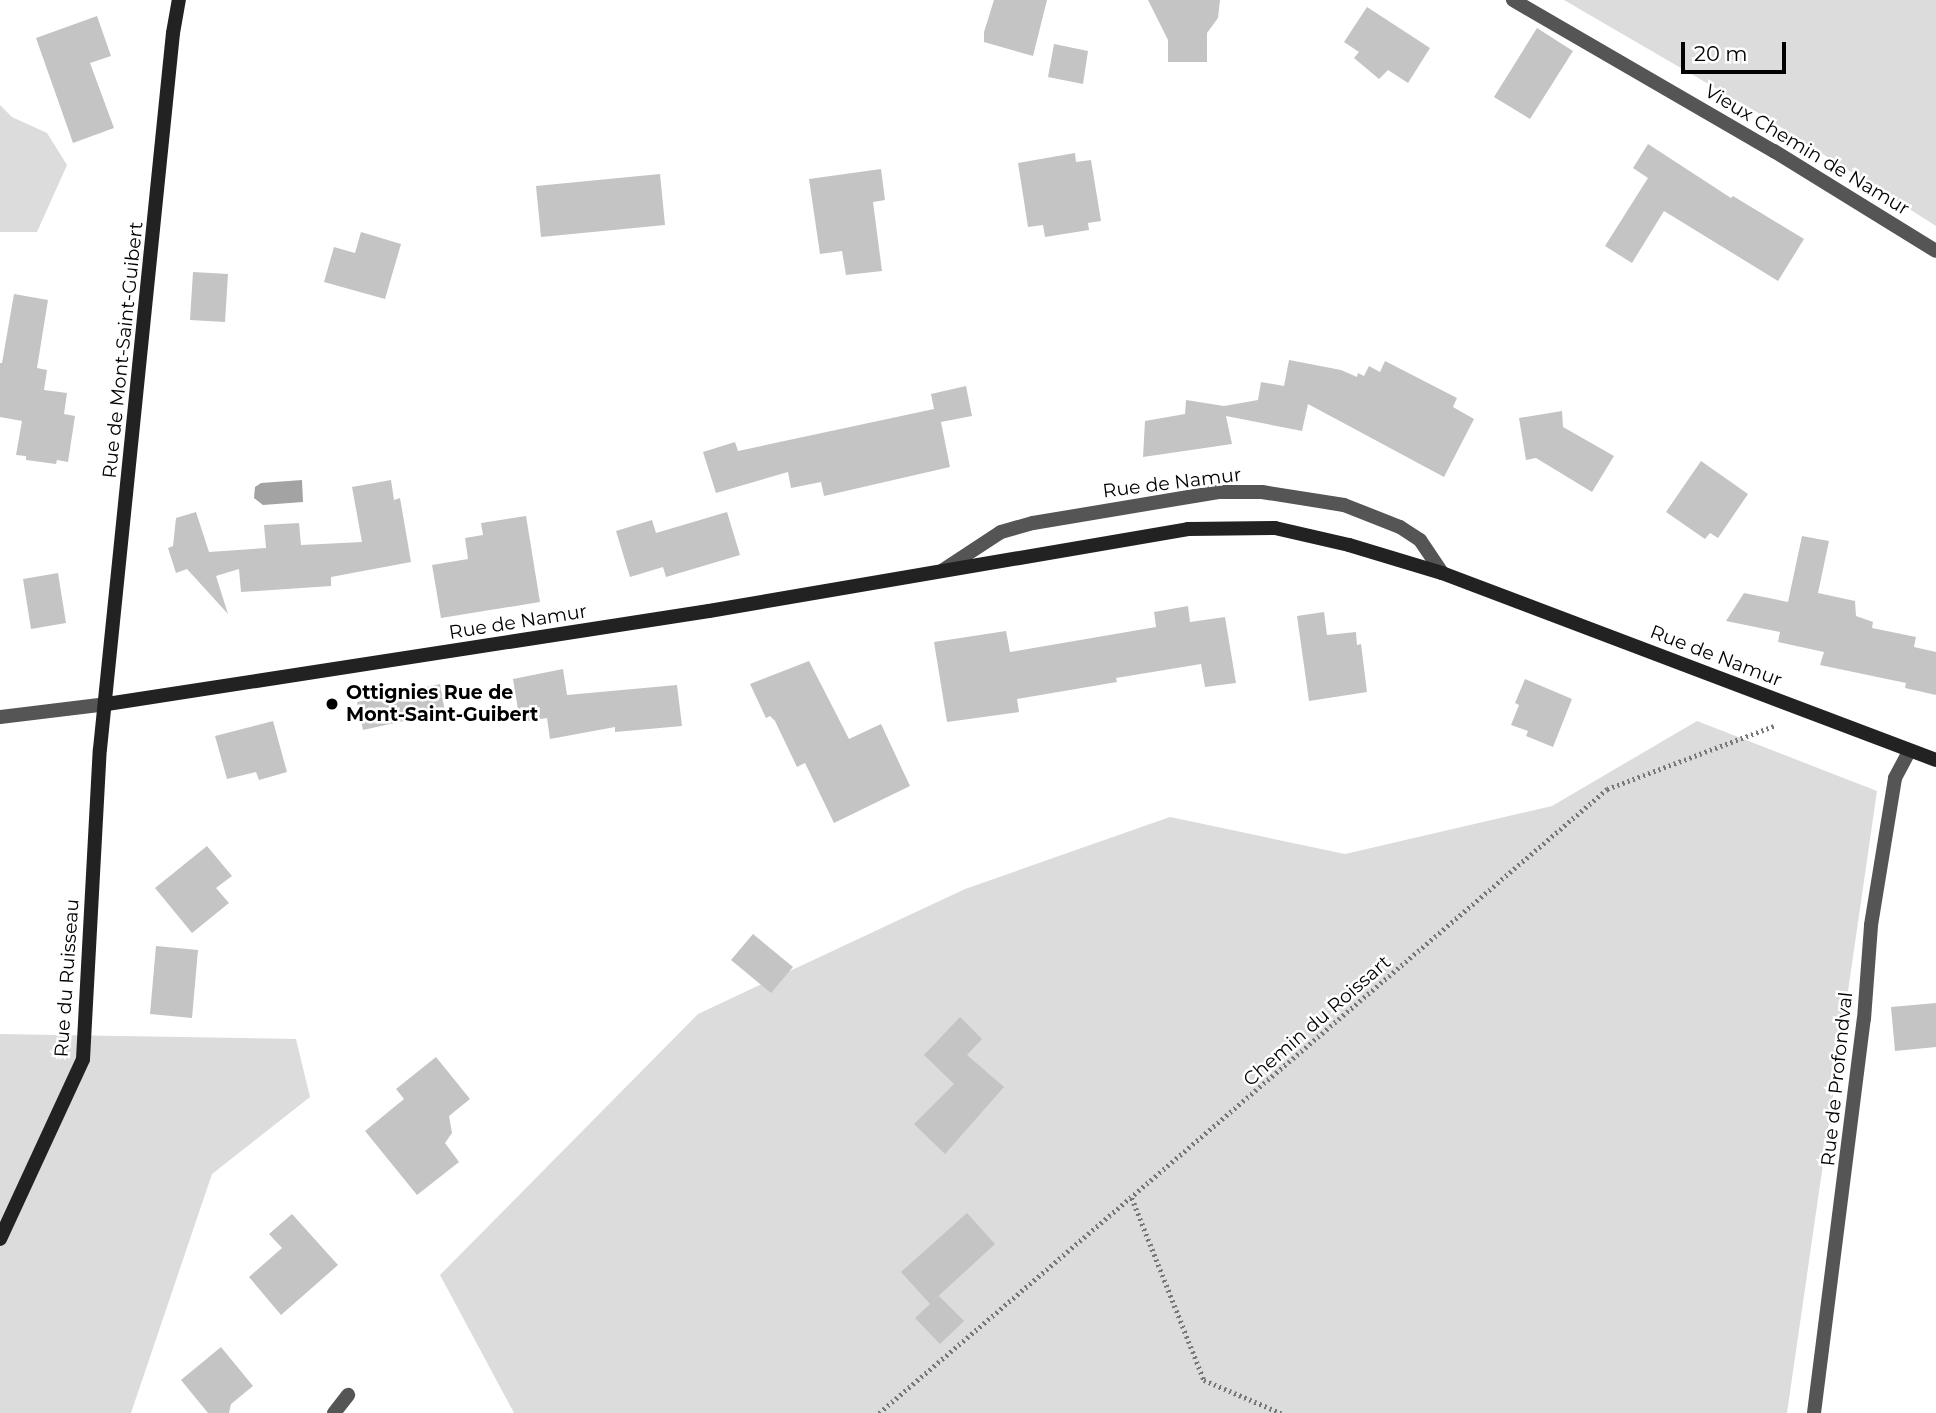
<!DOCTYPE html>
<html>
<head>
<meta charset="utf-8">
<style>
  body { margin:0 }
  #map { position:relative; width:1936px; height:1413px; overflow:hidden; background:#fff; font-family:Montserrat,sans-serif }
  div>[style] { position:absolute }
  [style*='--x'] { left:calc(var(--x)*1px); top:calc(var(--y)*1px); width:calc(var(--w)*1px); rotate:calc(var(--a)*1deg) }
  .green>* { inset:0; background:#dcdcdc }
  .water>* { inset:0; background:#a3a3a3 }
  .building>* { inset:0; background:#c4c4c4 }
  .path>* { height:4.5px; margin-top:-2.25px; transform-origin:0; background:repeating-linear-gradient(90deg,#777 0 2px,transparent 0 5.5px) }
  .street>* { height:14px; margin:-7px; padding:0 7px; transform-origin:7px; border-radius:7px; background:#555 }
  .secondary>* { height:14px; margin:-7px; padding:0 7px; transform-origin:7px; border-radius:7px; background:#222 }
  .dots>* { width:19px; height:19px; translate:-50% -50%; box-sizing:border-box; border:4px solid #fff; border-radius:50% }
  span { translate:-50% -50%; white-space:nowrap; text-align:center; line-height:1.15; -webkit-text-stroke:5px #fff; paint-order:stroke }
  .street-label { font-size:19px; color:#000 }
  .poi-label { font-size:19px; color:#000; font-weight:700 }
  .left { translate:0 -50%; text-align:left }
  .scale { position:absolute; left:1681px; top:42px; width:105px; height:32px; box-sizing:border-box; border:4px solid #000; border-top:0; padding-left:9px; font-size:21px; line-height:24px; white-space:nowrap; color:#000; -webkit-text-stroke:5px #fff; paint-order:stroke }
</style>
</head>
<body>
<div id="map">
  <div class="green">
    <i style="clip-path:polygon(1564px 0,1936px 0,1936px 226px,1760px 114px)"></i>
    <i style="clip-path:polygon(0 105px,12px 117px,47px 133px,67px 165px,37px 232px,0 232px)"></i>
    <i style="clip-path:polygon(1697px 721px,1877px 791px,1787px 1413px,514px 1413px,440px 1275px,698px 1014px,965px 889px,1170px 817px,1345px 854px,1552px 806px)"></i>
    <i style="clip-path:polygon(0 1034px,296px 1039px,310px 1097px,212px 1174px,131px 1413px,0 1413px)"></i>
  </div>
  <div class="water">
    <i style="clip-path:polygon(302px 480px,303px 502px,263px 505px,254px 498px,255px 487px,261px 483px)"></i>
  </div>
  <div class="building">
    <i style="clip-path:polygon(994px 0,1047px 0,1033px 56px,984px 42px,984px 32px)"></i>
    <i style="clip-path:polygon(1148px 0,1220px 0,1218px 18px,1207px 33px,1207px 62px,1168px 62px,1168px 40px)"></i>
    <i style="clip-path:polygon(1367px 7px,1430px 48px,1408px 83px,1388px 70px,1379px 79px,1354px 58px,1359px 52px,1344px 42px)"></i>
    <i style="clip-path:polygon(97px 16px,111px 56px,90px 63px,114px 128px,73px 143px,36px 38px)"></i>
    <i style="clip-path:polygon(1537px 28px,1573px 51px,1530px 119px,1494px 97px)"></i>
    <i style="clip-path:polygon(1054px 44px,1088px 51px,1083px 84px,1048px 77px)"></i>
    <i style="clip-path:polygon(1648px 144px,1731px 198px,1733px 196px,1804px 239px,1778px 281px,1664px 211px,1632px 263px,1605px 246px,1648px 178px,1633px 168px)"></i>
    <i style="clip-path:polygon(1075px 153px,1076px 162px,1091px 160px,1101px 221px,1088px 223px,1089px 230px,1045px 237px,1043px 225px,1028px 227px,1018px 163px)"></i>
    <i style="clip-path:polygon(881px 169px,885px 200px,873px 202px,882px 271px,846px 275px,842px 251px,820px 254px,809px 179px)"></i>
    <i style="clip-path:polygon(660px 174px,665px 225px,541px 237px,536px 186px)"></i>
    <i style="clip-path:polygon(361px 232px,401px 244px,385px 299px,324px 282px,334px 247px,355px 253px)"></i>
    <i style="clip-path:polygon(193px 272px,228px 274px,225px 322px,190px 320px)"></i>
    <i style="clip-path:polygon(14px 294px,48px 300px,37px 368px,47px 370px,44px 390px,67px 393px,64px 414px,75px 416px,68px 462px,57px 460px,56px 464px,26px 460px,26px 456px,16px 455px,22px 421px,0 417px,0 363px,2px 363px)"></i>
    <i style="clip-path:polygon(1289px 360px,1341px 370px,1357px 377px,1358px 373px,1364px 376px,1369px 366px,1380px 372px,1385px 361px,1457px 398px,1453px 407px,1474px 419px,1444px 477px,1308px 404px,1302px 431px,1226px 416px,1232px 444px,1143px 457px,1145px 421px,1185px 414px,1186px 400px,1224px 406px,1258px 400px,1261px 382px,1284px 386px)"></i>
    <i style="clip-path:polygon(966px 386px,972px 416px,941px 422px,950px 467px,824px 496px,821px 482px,791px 488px,788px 472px,716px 493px,703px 452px,735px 442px,738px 451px,934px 409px,931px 394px)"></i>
    <i style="clip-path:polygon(1562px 411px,1563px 427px,1614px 456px,1592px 492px,1536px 458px,1526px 460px,1519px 418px)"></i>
    <i style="clip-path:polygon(1701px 461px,1748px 494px,1718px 538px,1710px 533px,1705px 539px,1666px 512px)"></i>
    <i style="clip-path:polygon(391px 480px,394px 500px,400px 498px,411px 562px,331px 577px,331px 586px,241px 592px,239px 569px,216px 576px,228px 614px,187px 569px,176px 573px,168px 548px,173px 546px,176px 518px,196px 512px,209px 552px,266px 548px,264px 525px,299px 523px,301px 545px,362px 542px,352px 487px)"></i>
    <i style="clip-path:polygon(727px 512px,740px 555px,666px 577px,663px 567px,630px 577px,616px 531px,652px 520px,656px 533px)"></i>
    <i style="clip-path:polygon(526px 516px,540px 602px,441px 618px,432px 565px,468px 559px,465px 538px,483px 535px,481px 523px)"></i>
    <i style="clip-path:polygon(1802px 536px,1829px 541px,1818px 593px,1855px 601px,1856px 616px,1873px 622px,1872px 628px,1916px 637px,1914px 647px,1936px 652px,1936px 695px,1905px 688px,1906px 683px,1820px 665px,1824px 652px,1778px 642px,1780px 632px,1726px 621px,1744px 593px,1788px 602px)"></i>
    <i style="clip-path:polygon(58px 573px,66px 623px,31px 629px,23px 579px)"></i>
    <i style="clip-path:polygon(1188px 606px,1190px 622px,1225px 617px,1236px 683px,1205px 687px,1201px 664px,1116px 678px,1117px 682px,1017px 699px,1019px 712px,947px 722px,934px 642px,1006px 631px,1010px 652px,1156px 627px,1154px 612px)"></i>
    <i style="clip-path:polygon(1324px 612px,1327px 635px,1356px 632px,1357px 645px,1361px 644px,1367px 692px,1309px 701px,1297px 616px)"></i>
    <i style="clip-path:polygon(809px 661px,849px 739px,881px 724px,910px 786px,834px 823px,805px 763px,797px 767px,775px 721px,770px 716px,766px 718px,750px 684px)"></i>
    <i style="clip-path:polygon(563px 669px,567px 695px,677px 685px,682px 726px,615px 732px,615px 727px,550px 739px,547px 718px,520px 722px,513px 679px)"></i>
    <i style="clip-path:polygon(1525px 679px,1572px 699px,1553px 747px,1526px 736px,1528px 731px,1511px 725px,1519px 705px,1515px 703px)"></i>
    <i style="clip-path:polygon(440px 684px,445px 712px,363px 730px,357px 702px)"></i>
    <i style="clip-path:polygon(273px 721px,287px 772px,259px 780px,256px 772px,227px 779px,215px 736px)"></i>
    <i style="clip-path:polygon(207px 846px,232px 876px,216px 888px,229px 903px,192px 933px,155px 888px)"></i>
    <i style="clip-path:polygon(753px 934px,793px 967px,771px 993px,731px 960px)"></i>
    <i style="clip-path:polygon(156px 946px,198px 950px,192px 1018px,150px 1014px)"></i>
    <i style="clip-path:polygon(1936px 1003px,1936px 1047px,1895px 1051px,1891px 1007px)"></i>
    <i style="clip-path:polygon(960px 1017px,982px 1039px,967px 1055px,1004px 1087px,945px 1154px,914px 1124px,954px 1084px,924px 1055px)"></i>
    <i style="clip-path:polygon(436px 1057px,470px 1099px,449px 1116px,452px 1133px,445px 1143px,459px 1162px,417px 1195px,365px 1131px,404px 1099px,396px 1089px)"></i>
    <i style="clip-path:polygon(967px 1213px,995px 1244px,933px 1301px,939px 1296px,964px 1321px,940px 1344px,915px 1318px,930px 1304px,901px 1272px)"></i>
    <i style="clip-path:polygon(292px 1214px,338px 1265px,281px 1315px,249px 1277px,282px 1248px,269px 1234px)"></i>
    <i style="clip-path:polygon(221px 1347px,253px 1386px,231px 1404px,229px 1413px,208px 1413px,181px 1380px)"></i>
  </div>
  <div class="path">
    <i style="--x:1132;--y:1198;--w:196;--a:68.4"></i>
    <i style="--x:1204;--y:1380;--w:84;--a:23.2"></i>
    <i style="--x:879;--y:1413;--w:959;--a:-40.6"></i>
    <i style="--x:1607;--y:789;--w:181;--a:-20.7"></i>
  </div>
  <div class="street">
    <i style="--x:1513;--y:0;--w:302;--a:30.1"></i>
    <i style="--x:1774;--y:151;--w:190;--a:31.7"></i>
    <i style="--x:943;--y:570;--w:69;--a:-33.2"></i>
    <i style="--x:1001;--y:532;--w:33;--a:-16"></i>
    <i style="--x:1033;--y:523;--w:188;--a:-9.5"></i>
    <i style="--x:1218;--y:492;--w:44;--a:0"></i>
    <i style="--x:1262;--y:492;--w:83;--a:9"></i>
    <i style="--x:1344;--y:505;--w:60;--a:21.4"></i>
    <i style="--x:1400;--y:527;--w:24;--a:33"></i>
    <i style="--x:1420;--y:540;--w:40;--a:56"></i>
    <i style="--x:0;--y:717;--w:108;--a:-6.9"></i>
    <i style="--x:334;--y:1413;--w:23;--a:-52"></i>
    <i style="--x:1814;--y:1413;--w:397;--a:-82.8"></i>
    <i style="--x:1864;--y:1019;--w:94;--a:-85.7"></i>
    <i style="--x:1871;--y:925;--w:149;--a:-80.7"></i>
    <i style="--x:1895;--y:778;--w:30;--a:-62"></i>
  </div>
  <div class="secondary">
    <i style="--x:107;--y:704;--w:609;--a:-8.78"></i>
    <i style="--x:709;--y:611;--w:486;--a:-9.7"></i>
    <i style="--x:1188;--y:529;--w:87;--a:-0.7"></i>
    <i style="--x:1275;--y:528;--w:76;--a:12.9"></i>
    <i style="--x:1349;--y:545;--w:97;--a:16.8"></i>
    <i style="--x:1442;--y:573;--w:528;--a:20.73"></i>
    <i style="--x:0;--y:1239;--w:198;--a:-65.2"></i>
    <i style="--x:83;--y:1059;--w:310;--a:-86.9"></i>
    <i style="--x:100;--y:749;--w:720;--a:-84.18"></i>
    <i style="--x:173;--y:33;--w:34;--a:-80"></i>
  </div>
  <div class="dots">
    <i style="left:332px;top:704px;background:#000"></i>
  </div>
  <div class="street-label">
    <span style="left:1807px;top:150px;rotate:31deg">Vieux Chemin de Namur</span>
    <span style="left:123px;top:350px;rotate:-84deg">Rue de Mont-Saint-Guibert</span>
    <span style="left:1172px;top:483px;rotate:-7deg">Rue de Namur</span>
    <span style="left:518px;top:622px;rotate:-9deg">Rue de Namur</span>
    <span style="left:1716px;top:656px;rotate:21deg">Rue de Namur</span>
    <span style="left:67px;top:978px;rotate:-86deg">Rue du Ruisseau</span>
    <span style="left:1317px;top:1021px;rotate:-41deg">Chemin du Roissart</span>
    <span style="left:1837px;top:1079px;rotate:-84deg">Rue de Profondval</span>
  </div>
  <div class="poi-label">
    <span class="left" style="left:346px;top:704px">Ottignies Rue de<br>Mont-Saint-Guibert</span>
  </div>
  <div class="scale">20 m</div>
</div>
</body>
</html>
